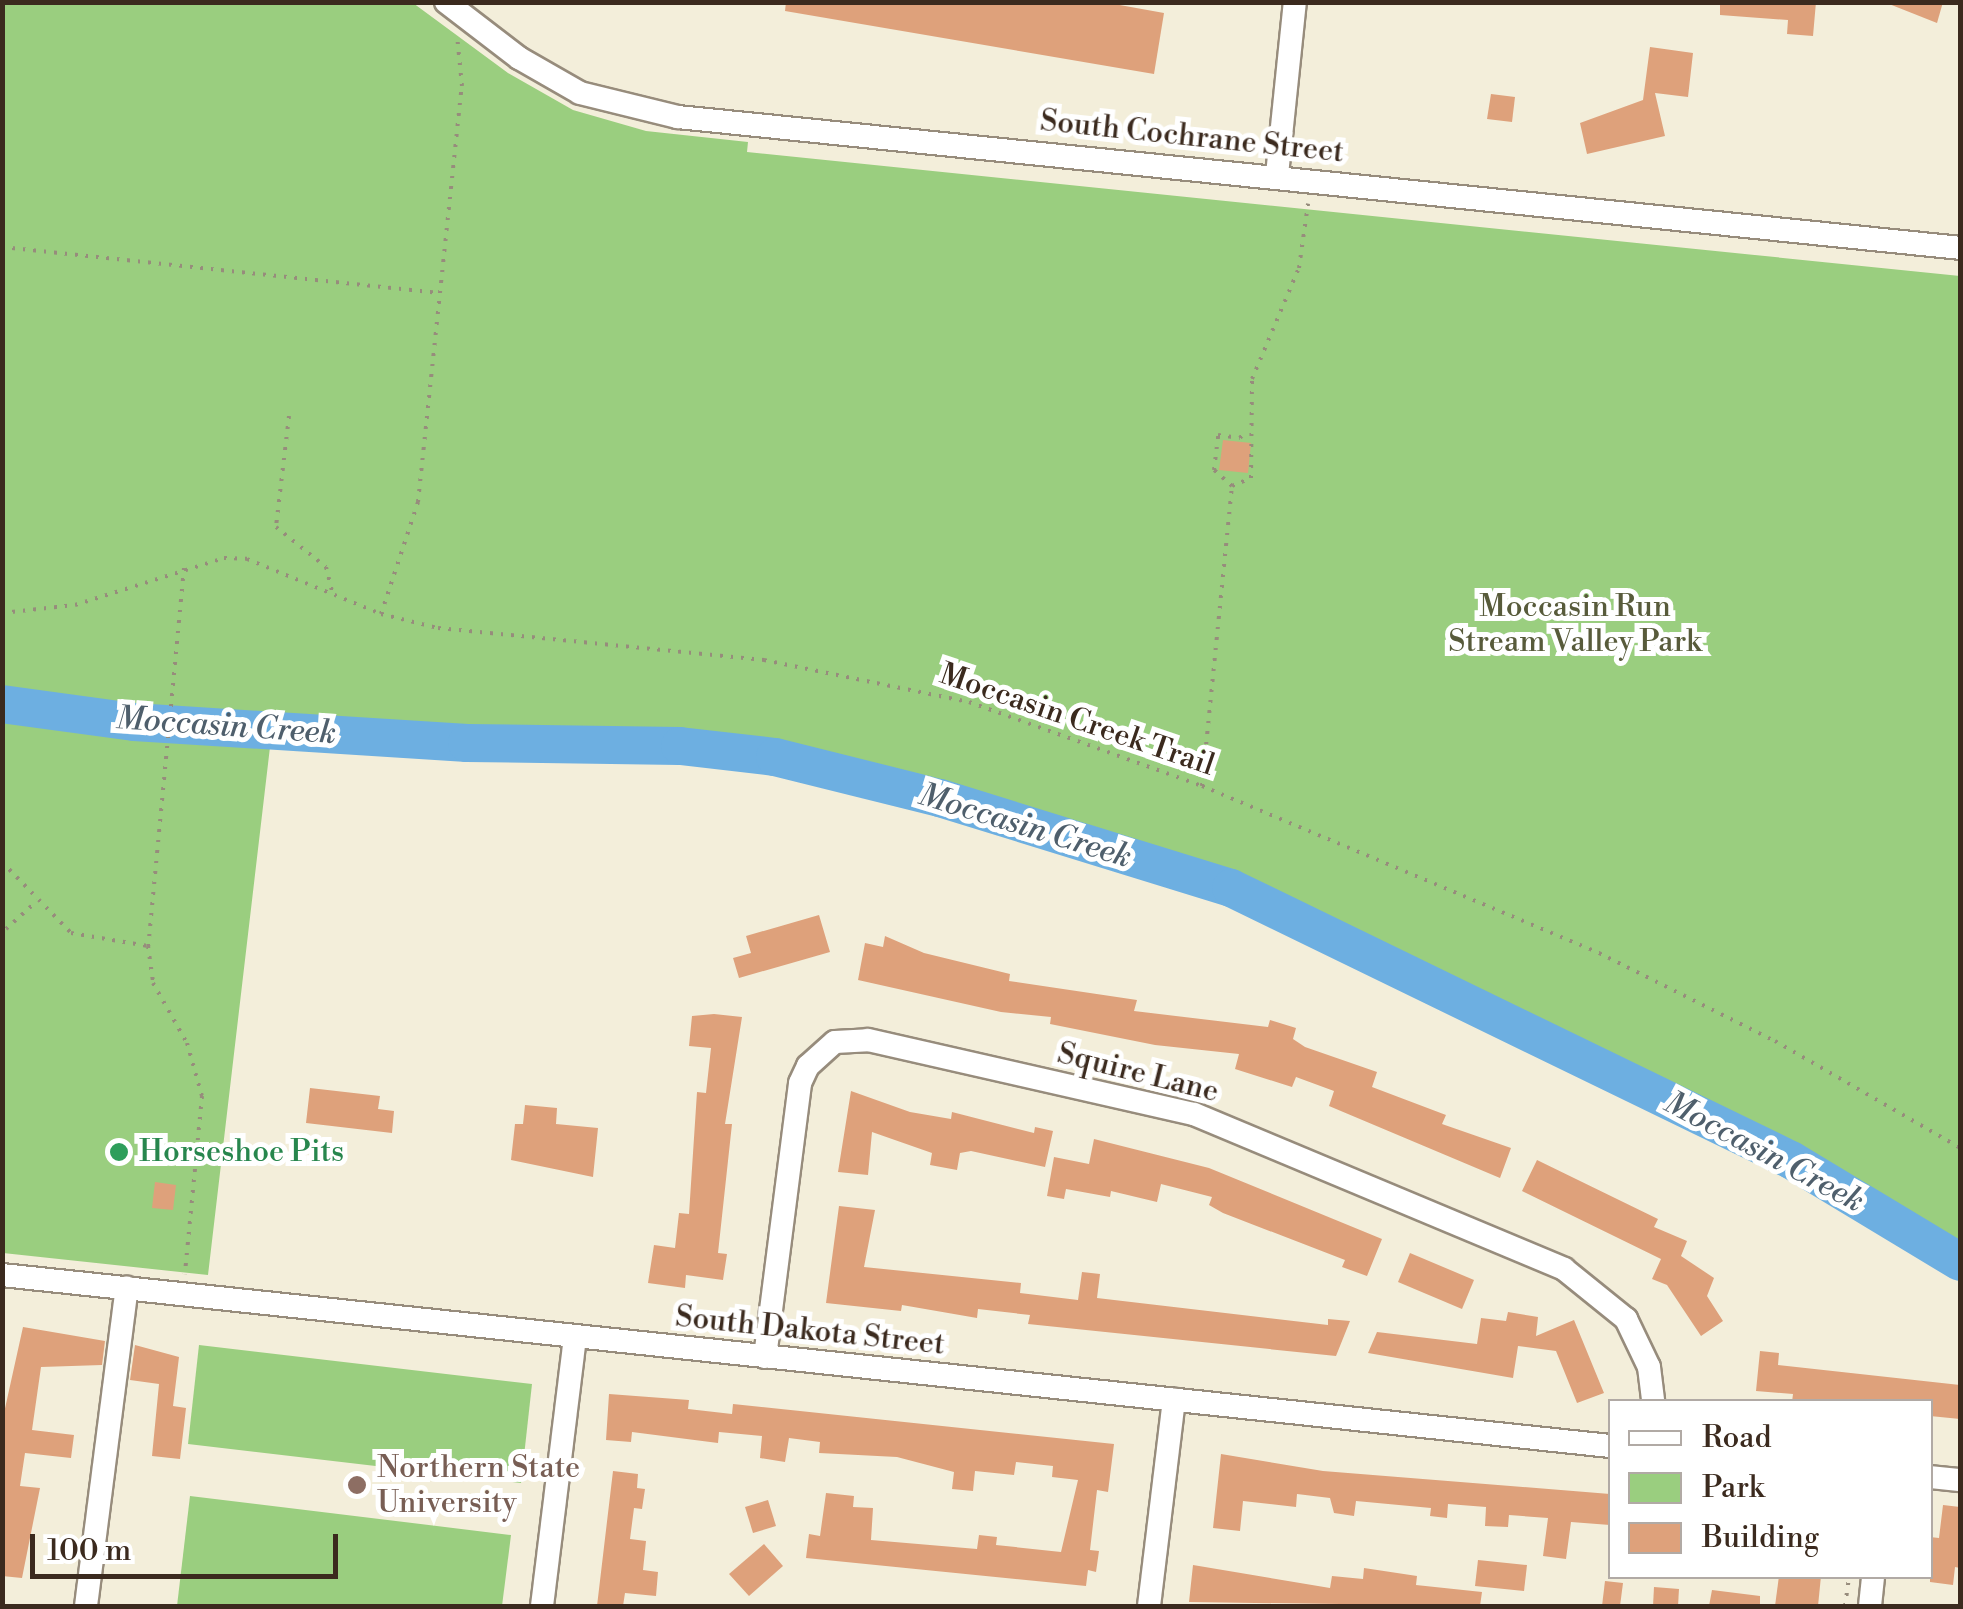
<!DOCTYPE html>
<html>
<head>
<meta charset="utf-8">
<style>
  body { margin:0 }
  #map { position:relative; width:1963px; height:1609px; overflow:hidden; background:#f3eeda; font-family:"Libre Bodoni",serif }
  div>[style] { position:absolute }
  [style*='--x'] { left:calc(var(--x)*1px); top:calc(var(--y)*1px); width:calc(var(--w)*1px); rotate:calc(var(--a)*1deg) }
  .green>* { inset:0; background:#9ace7f }
  .river>* { height:38px; margin:-19px; padding:0 19px; transform-origin:19px; border-radius:19px; background:#6dafe1 }
  .building>* { inset:0; background:#dea17b }
  .path>* { height:4px; margin-top:-2px; transform-origin:0; background:repeating-linear-gradient(90deg,#978c7c 0 2.5px,transparent 0 10.5px) }
  .roads { filter:drop-shadow(2px 0 #978c7c) drop-shadow(-2px 0 #978c7c) drop-shadow(0 2px #978c7c) drop-shadow(0 -2px #978c7c) }
  .minor>* { height:22px; margin:-11px; padding:0 11px; transform-origin:11px; border-radius:11px; background:#fff }
  .dots>* { width:28px; height:28px; translate:-50% -50%; box-sizing:border-box; border:5px solid #fff; border-radius:50% }
  span { translate:-50% -50%; white-space:nowrap; text-align:center; line-height:1.15; -webkit-text-stroke:10px #fff; paint-order:stroke }
  .street-label { font-size:30px; color:#3b2a1e }
  .park-label { font-size:30px; color:#585b3b }
  .leisure-label { font-size:30px; color:#27864d }
  .left { translate:0 -50%; text-align:left }
  .education-label { font-size:30px; color:#785e54 }
  .water-label { font-size:32px; color:#4f5f6c; font-style:italic }
  .frame { position:absolute; inset:0; border:5px solid #3b2a1e; pointer-events:none }
  .legend { position:absolute; left:1608px; top:1399px; width:325px; height:180px; box-sizing:border-box; background:#fff; border:2px solid #b1aaa5; margin:0; padding:12px 18px; list-style:none; font-size:30px; color:#3b2a1e }
  .legend li { display:flex; align-items:center; gap:20px; height:50px }
  .legend b { width:50px; border:2px solid #b1aaa5 }
  .scale { position:absolute; left:30px; top:1534px; width:308px; height:45px; box-sizing:border-box; border:5px solid #3b2a1e; border-top:0; padding-left:12px; font-size:30px; line-height:35px; white-space:nowrap; color:#3b2a1e; -webkit-text-stroke:8px #fff; paint-order:stroke }
</style>
</head>
<body>
<div id="map">
  <div class="green">
    <i style="clip-path:polygon(3px 3px,413px 3px,508px 73px,573px 110px,646px 131px,748px 142px,747px 152px,1960px 276px,1960px 1262px,1791px 1160px,1231px 888px,940px 798px,775px 757px,588px 740px,467px 743px,272px 730px,208px 1275px,3px 1253px)"></i>
    <i style="clip-path:polygon(199px 1345px,532px 1384px,521px 1483px,188px 1444px)"></i>
    <i style="clip-path:polygon(190px 1496px,511px 1535px,502px 1606px,177px 1606px)"></i>
  </div>
  <div class="river">
    <i style="--x:2;--y:704;--w:133;--a:7.8"></i>
    <i style="--x:134;--y:722;--w:334;--a:3.6"></i>
    <i style="--x:467;--y:743;--w:213;--a:0.8"></i>
    <i style="--x:680;--y:746;--w:96;--a:6.6"></i>
    <i style="--x:775;--y:757;--w:170;--a:14"></i>
    <i style="--x:940;--y:798;--w:305;--a:17.2"></i>
    <i style="--x:1231;--y:888;--w:623;--a:25.91"></i>
    <i style="--x:1791;--y:1160;--w:197;--a:31.1"></i>
  </div>
  <div class="building">
    <i style="clip-path:polygon(786px 2px,1103px 2px,1164px 13px,1154px 74px,785px 11px)"></i>
    <i style="clip-path:polygon(1720px 2px,1816px 2px,1813px 36px,1787px 34px,1788px 20px,1720px 15px)"></i>
    <i style="clip-path:polygon(1884px 2px,1943px 2px,1937px 23px)"></i>
    <i style="clip-path:polygon(1650px 47px,1693px 53px,1688px 97px,1655px 93px,1665px 136px,1587px 154px,1580px 123px,1643px 100px)"></i>
    <i style="clip-path:polygon(1491px 94px,1515px 97px,1512px 122px,1487px 119px)"></i>
    <i style="clip-path:polygon(1223px 440px,1251px 443px,1248px 473px,1219px 470px)"></i>
    <i style="clip-path:polygon(819px 915px,830px 952px,739px 978px,733px 958px,751px 953px,746px 936px)"></i>
    <i style="clip-path:polygon(885px 936px,924px 953px,1010px 974px,1009px 981px,1137px 1000px,1134px 1011px,1268px 1027px,1270px 1020px,1296px 1028px,1293px 1039px,1305px 1047px,1377px 1072px,1372px 1087px,1446px 1115px,1442px 1124px,1511px 1148px,1500px 1178px,1329px 1106px,1334px 1091px,1296px 1077px,1292px 1087px,1235px 1069px,1239px 1054px,1155px 1045px,1050px 1024px,1051px 1017px,1001px 1012px,858px 980px,865px 943px,883px 947px)"></i>
    <i style="clip-path:polygon(714px 1014px,742px 1017px,725px 1124px,732px 1124px,718px 1253px,727px 1254px,723px 1280px,686px 1275px,685px 1288px,648px 1283px,654px 1245px,675px 1248px,679px 1213px,689px 1214px,697px 1092px,706px 1093px,711px 1048px,689px 1046px,692px 1016px)"></i>
    <i style="clip-path:polygon(310px 1088px,380px 1096px,378px 1109px,394px 1111px,392px 1133px,306px 1123px)"></i>
    <i style="clip-path:polygon(851px 1091px,910px 1112px,951px 1119px,952px 1112px,1034px 1133px,1035px 1127px,1053px 1131px,1045px 1167px,971px 1151px,960px 1153px,957px 1170px,930px 1165px,932px 1153px,872px 1132px,868px 1175px,838px 1172px)"></i>
    <i style="clip-path:polygon(525px 1105px,557px 1108px,556px 1124px,598px 1128px,593px 1177px,511px 1160px,515px 1124px,523px 1124px)"></i>
    <i style="clip-path:polygon(1094px 1139px,1209px 1168px,1382px 1239px,1367px 1276px,1342px 1267px,1345px 1260px,1223px 1213px,1209px 1205px,1212px 1197px,1161px 1184px,1157px 1202px,1111px 1191px,1110px 1197px,1066px 1189px,1064px 1199px,1047px 1196px,1054px 1157px,1089px 1164px)"></i>
    <i style="clip-path:polygon(1537px 1160px,1658px 1219px,1654px 1227px,1687px 1241px,1681px 1256px,1714px 1278px,1707px 1296px,1723px 1321px,1701px 1336px,1667px 1285px,1652px 1279px,1661px 1259px,1522px 1191px)"></i>
    <i style="clip-path:polygon(155px 1182px,176px 1185px,173px 1210px,152px 1208px)"></i>
    <i style="clip-path:polygon(839px 1206px,875px 1210px,864px 1267px,1021px 1283px,1020px 1293px,1078px 1300px,1082px 1272px,1100px 1274px,1097px 1298px,1328px 1325px,1328px 1319px,1350px 1321px,1336px 1356px,1028px 1324px,1030px 1315px,978px 1309px,977px 1318px,902px 1305px,901px 1311px,826px 1303px)"></i>
    <i style="clip-path:polygon(1410px 1253px,1474px 1280px,1462px 1309px,1398px 1282px)"></i>
    <i style="clip-path:polygon(1508px 1312px,1538px 1317px,1536px 1336px,1574px 1320px,1604px 1393px,1577px 1403px,1556px 1351px,1518px 1346px,1513px 1378px,1368px 1353px,1377px 1332px,1477px 1344px,1481px 1318px,1506px 1321px)"></i>
    <i style="clip-path:polygon(23px 1327px,105px 1341px,102px 1365px,41px 1367px,32px 1430px,74px 1435px,71px 1458px,25px 1453px,20px 1486px,40px 1488px,22px 1578px,2px 1576px,2px 1422px)"></i>
    <i style="clip-path:polygon(135px 1345px,179px 1357px,173px 1406px,186px 1408px,180px 1459px,152px 1456px,159px 1384px,130px 1380px)"></i>
    <i style="clip-path:polygon(1760px 1351px,1779px 1353px,1778px 1365px,1960px 1385px,1960px 1419px,1930px 1416px,1930px 1402px,1792px 1402px,1793px 1394px,1756px 1391px)"></i>
    <i style="clip-path:polygon(609px 1394px,689px 1400px,688px 1409px,732px 1414px,733px 1404px,1114px 1444px,1108px 1492px,1097px 1490px,1090px 1550px,1099px 1551px,1096px 1572px,1088px 1570px,1086px 1586px,806px 1558px,809px 1534px,820px 1536px,826px 1493px,854px 1496px,853px 1507px,873px 1508px,871px 1540px,977px 1549px,979px 1535px,997px 1537px,996px 1545px,1061px 1552px,1078px 1480px,1052px 1477px,1053px 1466px,1016px 1462px,1014px 1475px,975px 1471px,973px 1491px,952px 1489px,954px 1472px,897px 1457px,819px 1453px,820px 1442px,789px 1438px,785px 1462px,760px 1458px,762px 1436px,719px 1432px,718px 1443px,632px 1432px,631px 1442px,606px 1440px)"></i>
    <i style="clip-path:polygon(1221px 1454px,1323px 1471px,1610px 1494px,1610px 1525px,1571px 1522px,1566px 1559px,1543px 1556px,1548px 1518px,1509px 1515px,1508px 1527px,1485px 1526px,1486px 1507px,1448px 1504px,1447px 1518px,1430px 1516px,1431px 1508px,1356px 1501px,1354px 1516px,1334px 1513px,1330px 1498px,1297px 1494px,1296px 1507px,1243px 1501px,1240px 1531px,1213px 1528px)"></i>
    <i style="clip-path:polygon(613px 1471px,638px 1474px,637px 1488px,645px 1489px,642px 1509px,634px 1508px,630px 1539px,646px 1541px,643px 1570px,658px 1572px,656px 1596px,625px 1593px,623px 1606px,597px 1606px)"></i>
    <i style="clip-path:polygon(768px 1500px,776px 1526px,753px 1533px,745px 1507px)"></i>
    <i style="clip-path:polygon(1943px 1505px,1960px 1507px,1960px 1568px,1955px 1567px,1953px 1585px,1930px 1582px,1930px 1537px,1939px 1538px)"></i>
    <i style="clip-path:polygon(764px 1544px,783px 1566px,749px 1596px,729px 1574px)"></i>
    <i style="clip-path:polygon(1478px 1560px,1527px 1565px,1524px 1591px,1475px 1586px)"></i>
    <i style="clip-path:polygon(1193px 1565px,1330px 1588px,1332px 1576px,1363px 1579px,1364px 1568px,1417px 1576px,1416px 1585px,1482px 1592px,1480px 1606px,1189px 1602px)"></i>
    <i style="clip-path:polygon(1779px 1576px,1821px 1576px,1818px 1606px,1775px 1606px)"></i>
    <i style="clip-path:polygon(1605px 1581px,1623px 1583px,1620px 1606px,1602px 1606px)"></i>
    <i style="clip-path:polygon(1654px 1587px,1679px 1589px,1678px 1606px,1653px 1606px)"></i>
    <i style="clip-path:polygon(1712px 1590px,1760px 1596px,1760px 1606px,1709px 1606px)"></i>
  </div>
  <div class="path">
    <i style="--x:2;--y:247;--w:440;--a:6"></i>
    <i style="--x:289;--y:416;--w:112;--a:96.7"></i>
    <i style="--x:276;--y:527;--w:64;--a:38.7"></i>
    <i style="--x:326;--y:567;--w:29;--a:76"></i>
    <i style="--x:1232;--y:486;--w:24;--a:-138"></i>
    <i style="--x:1214;--y:470;--w:35;--a:-83"></i>
    <i style="--x:1218;--y:435;--w:22;--a:8"></i>
    <i style="--x:1240;--y:438;--w:9;--a:-54"></i>
    <i style="--x:184;--y:568;--w:380;--a:95.4"></i>
    <i style="--x:148;--y:946;--w:37;--a:82"></i>
    <i style="--x:153;--y:983;--w:69;--a:60.5"></i>
    <i style="--x:187;--y:1043;--w:55;--a:74.2"></i>
    <i style="--x:202;--y:1096;--w:179;--a:95.5"></i>
    <i style="--x:2;--y:613;--w:73;--a:-6.3"></i>
    <i style="--x:75;--y:605;--w:156;--a:-17.5"></i>
    <i style="--x:224;--y:558;--w:23;--a:2"></i>
    <i style="--x:247;--y:559;--w:145;--a:22.3"></i>
    <i style="--x:381;--y:614;--w:59;--a:13.8"></i>
    <i style="--x:438;--y:628;--w:328;--a:5.6"></i>
    <i style="--x:764;--y:660;--w:209;--a:11.6"></i>
    <i style="--x:969;--y:702;--w:248;--a:19.8"></i>
    <i style="--x:1202;--y:786;--w:431;--a:22.8"></i>
    <i style="--x:1599;--y:953;--w:197;--a:26.6"></i>
    <i style="--x:1775;--y:1041;--w:214;--a:30"></i>
    <i style="--x:381;--y:614;--w:118;--a:-71.7"></i>
    <i style="--x:418;--y:502;--w:418;--a:-84"></i>
    <i style="--x:462;--y:86;--w:51;--a:-95.6"></i>
    <i style="--x:1202;--y:786;--w:301;--a:-84.3"></i>
    <i style="--x:1232;--y:486;--w:21;--a:-23"></i>
    <i style="--x:1251;--y:478;--w:99;--a:-89.4"></i>
    <i style="--x:1252;--y:379;--w:121;--a:-67.1"></i>
    <i style="--x:1299;--y:268;--w:65;--a:-82"></i>
    <i style="--x:2;--y:862;--w:99;--a:45.8"></i>
    <i style="--x:71;--y:933;--w:78;--a:9.6"></i>
    <i style="--x:6;--y:929;--w:42;--a:-42.1"></i>
    <i style="--x:1845;--y:1606;--w:30;--a:-82"></i>
  </div>
  <div class="roads">
    <div class="minor">
      <i style="--x:446;--y:2;--w:92;--a:37.5"></i>
      <i style="--x:519;--y:58;--w:70;--a:29.8"></i>
      <i style="--x:580;--y:93;--w:101;--a:13.8"></i>
      <i style="--x:678;--y:117;--w:1289;--a:5.83"></i>
      <i style="--x:1277;--y:175;--w:174;--a:-84.1"></i>
      <i style="--x:2;--y:1275;--w:1617;--a:6.07"></i>
      <i style="--x:765;--y:1357;--w:276;--a:-82.7"></i>
      <i style="--x:800;--y:1083;--w:19;--a:-65"></i>
      <i style="--x:808;--y:1066;--w:36;--a:-42"></i>
      <i style="--x:835;--y:1042;--w:33;--a:-3"></i>
      <i style="--x:868;--y:1040;--w:334;--a:12.8"></i>
      <i style="--x:1194;--y:1114;--w:401;--a:22.7"></i>
      <i style="--x:1564;--y:1269;--w:80;--a:38.9"></i>
      <i style="--x:1626;--y:1319;--w:53;--a:64.4"></i>
      <i style="--x:1649;--y:1367;--w:35;--a:83"></i>
      <i style="--x:1930;--y:1477;--w:30;--a:6"></i>
      <i style="--x:86;--y:1606;--w:321;--a:-82.7"></i>
      <i style="--x:542;--y:1606;--w:271;--a:-83"></i>
      <i style="--x:1149;--y:1606;--w:208;--a:-83.1"></i>
      <i style="--x:1870;--y:1606;--w:30;--a:-84"></i>
    </div>
  </div>
  <div class="dots">
    <i style="left:119px;top:1152px;background:#2e9e5b"></i>
    <i style="left:357px;top:1485px;background:#8d6e63"></i>
  </div>
  <div class="street-label">
    <span style="left:1192px;top:137px;rotate:6deg">South Cochrane Street</span>
    <span style="left:1077px;top:720px;rotate:19deg">Moccasin Creek Trail</span>
    <span style="left:1138px;top:1073px;rotate:14deg">Squire Lane</span>
    <span style="left:810px;top:1331px;rotate:6deg">South Dakota Street</span>
  </div>
  <div class="park-label">
    <span style="left:1575px;top:624px">Moccasin Run<br>Stream Valley Park</span>
  </div>
  <div class="leisure-label">
    <span class="left" style="left:139px;top:1152px">Horseshoe Pits</span>
  </div>
  <div class="education-label">
    <span class="left" style="left:377px;top:1485px">Northern State<br>University</span>
  </div>
  <div class="water-label">
    <span style="left:226px;top:726px;rotate:4deg">Moccasin Creek</span>
    <span style="left:1025px;top:826px;rotate:17deg">Moccasin Creek</span>
    <span style="left:1764px;top:1152px;rotate:28deg">Moccasin Creek</span>
  </div>
  <div class="frame"></div>
  <ul class="legend">
  <li><b style="height:12px;background:#fff"></b>Road</li>
  <li><b style="height:28px;background:#9ace7f"></b>Park</li>
  <li><b style="height:28px;background:#dea17b"></b>Building</li>
  </ul>
  <div class="scale">100 m</div>
</div>
</body>
</html>
